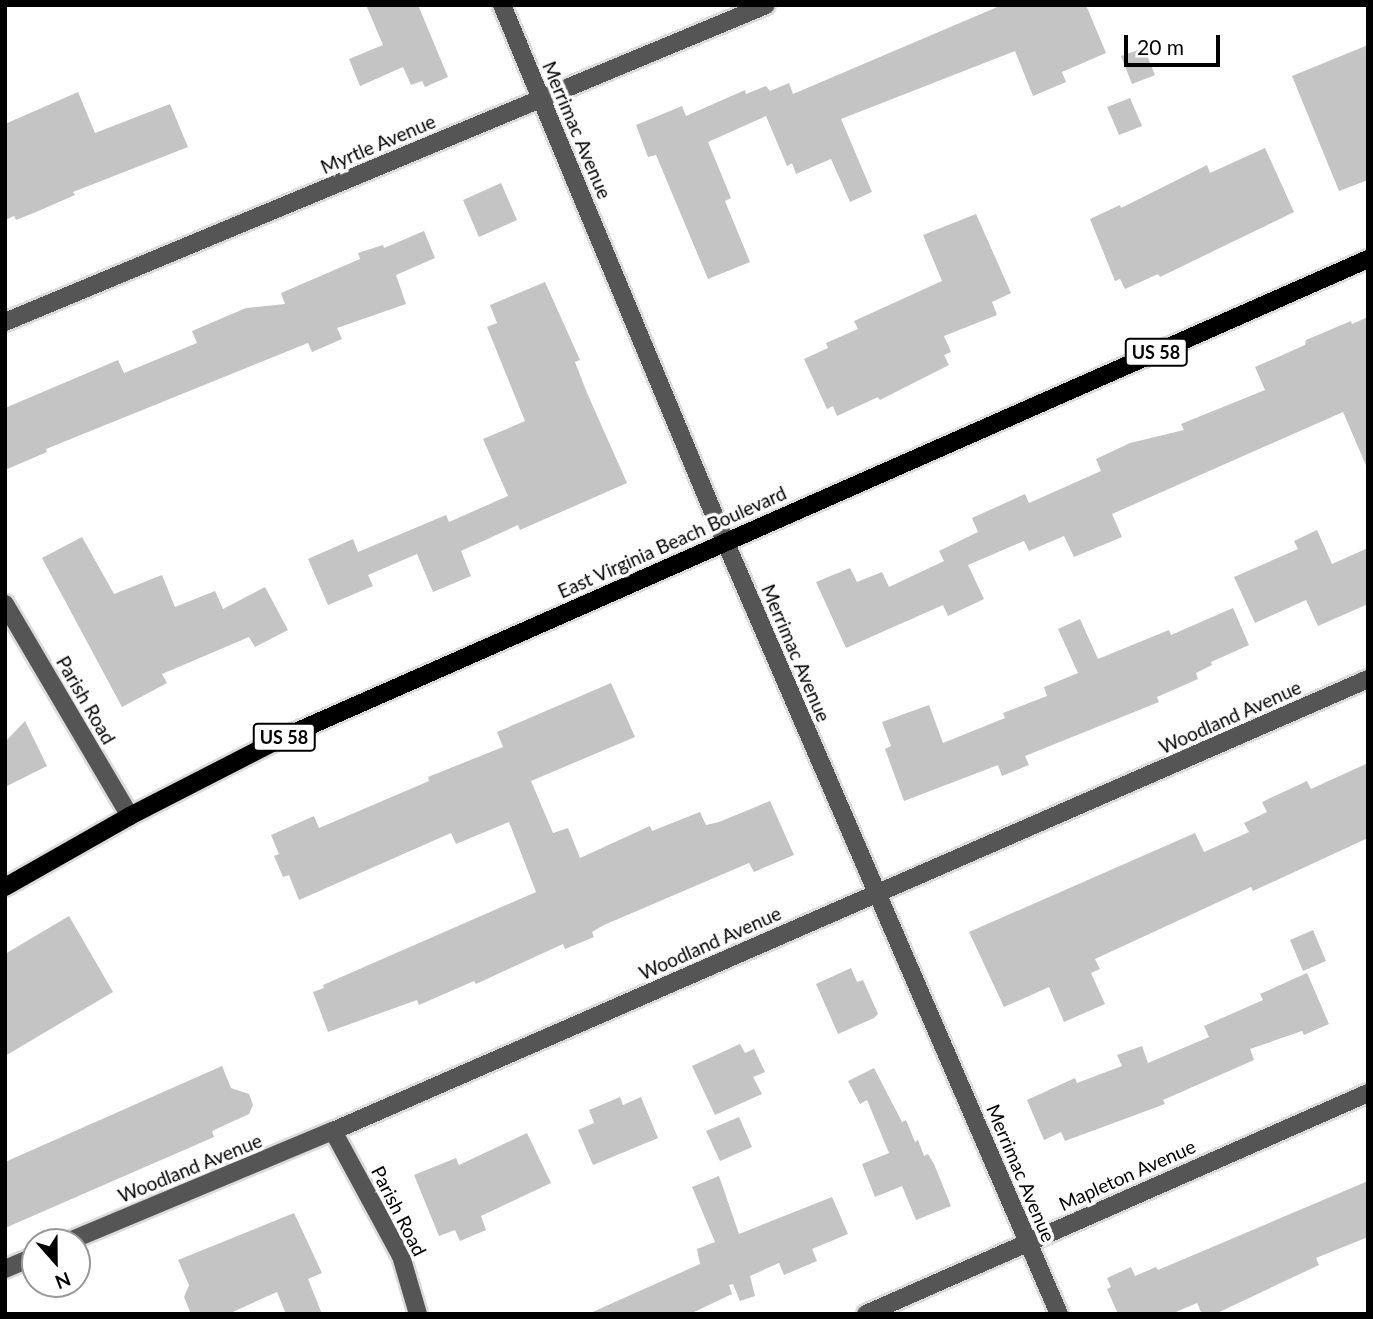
<!DOCTYPE html>
<html>
<head>
<meta charset="utf-8">
<style>
  body { margin:0 }
  #map { position:relative; width:1373px; height:1319px; overflow:hidden; background:#fff; font-family:Lato,sans-serif }
  div>[style] { position:absolute }
  [style*='--x'] { left:calc(var(--x)*1px); top:calc(var(--y)*1px); width:calc(var(--w)*1px); rotate:calc(var(--a)*1deg) }
  .building>* { inset:0; background:#c4c4c4 }
  .roads { filter:drop-shadow(2px 0 #dbdbdb) drop-shadow(-2px 0 #dbdbdb) drop-shadow(0 2px #dbdbdb) drop-shadow(0 -2px #dbdbdb) }
  .minor>* { height:18px; margin:-9px; padding:0 9px; transform-origin:9px; border-radius:9px; background:#555 }
  .major>* { height:18px; margin:-9px; padding:0 9px; transform-origin:9px; border-radius:9px; background:#000 }
  span { translate:-50% -50%; white-space:nowrap; text-align:center; line-height:1.15; -webkit-text-stroke:7px #fff; paint-order:stroke }
  .shield-label span { padding:2px 5px; background:#fff; border:2px solid; border-radius:5px; -webkit-text-stroke-width:0 }
  .shield-label { font-size:18px; color:#000; font-weight:700 }
  .street-label { font-size:19px; color:#000 }
  .frame { position:absolute; inset:0; border:7px solid #000; pointer-events:none }
  .north { position:absolute; left:21px; top:1228px; width:70px; height:70px; box-sizing:border-box; background:#fff; border:2px solid #999; border-radius:50%; rotate:159deg; font-size:19px; font-weight:700; line-height:28px; text-align:center; color:#000 }
  .north::after { content:''; display:block; margin:auto; width:24px; height:32px; background:#000; clip-path:polygon(50% 0,100% 100%,50% 72%,0 100%) }
  .scale { position:absolute; left:1124px; top:35px; width:96px; height:32px; box-sizing:border-box; border:4px solid #000; border-top:0; padding-left:9px; font-size:21px; line-height:24px; white-space:nowrap; color:#000; -webkit-text-stroke:5px #fff; paint-order:stroke }
</style>
</head>
<body>
<div id="map">
  <div class="building">
    <i style="clip-path:polygon(366px 5px,418px 5px,448px 77px,425px 87px,422px 81px,411px 85px,403px 67px,360px 86px,349px 59px,383px 45px)"></i>
    <i style="clip-path:polygon(1002px 5px,1086px 5px,1106px 53px,1062px 72px,1066px 82px,1033px 96px,1015px 51px,841px 119px,872px 192px,850px 202px,831px 159px,796px 174px,792px 163px,787px 166px,766px 116px,708px 142px,731px 198px,725px 201px,750px 262px,708px 279px,656px 155px,648px 157px,636px 125px,682px 106px,686px 116px,745px 90px,746px 94px,766px 86px,770px 91px,789px 83px,793px 94px)"></i>
    <i style="clip-path:polygon(1368px 45px,1368px 180px,1339px 191px,1292px 76px)"></i>
    <i style="clip-path:polygon(1144px 48px,1155px 75px,1132px 84px,1121px 56px)"></i>
    <i style="clip-path:polygon(78px 92px,95px 133px,170px 104px,188px 147px,73px 192px,75px 195px,36px 212px,16px 220px,14px 216px,5px 220px,5px 124px)"></i>
    <i style="clip-path:polygon(1130px 98px,1142px 126px,1119px 135px,1107px 107px)"></i>
    <i style="clip-path:polygon(1265px 148px,1294px 212px,1160px 277px,1158px 274px,1125px 289px,1120px 279px,1115px 281px,1090px 219px,1120px 205px,1121px 208px,1207px 165px,1210px 173px)"></i>
    <i style="clip-path:polygon(501px 183px,517px 220px,479px 237px,463px 200px)"></i>
    <i style="clip-path:polygon(976px 214px,1011px 293px,992px 302px,997px 315px,944px 336px,951px 352px,944px 355px,949px 365px,880px 400px,878px 397px,837px 416px,833px 406px,827px 409px,804px 359px,828px 348px,826px 343px,858px 329px,854px 321px,942px 281px,923px 235px)"></i>
    <i style="clip-path:polygon(424px 231px,435px 258px,396px 275px,406px 304px,337px 328px,342px 339px,312px 352px,308px 343px,46px 449px,47px 452px,5px 470px,5px 408px,118px 360px,124px 373px,197px 343px,192px 331px,246px 308px,285px 304px,281px 293px,360px 259px,358px 253px,383px 245px,384px 248px)"></i>
    <i style="clip-path:polygon(545px 282px,580px 360px,575px 362px,587px 393px,627px 483px,520px 530px,518px 525px,461px 551px,471px 576px,433px 592px,417px 554px,368px 575px,373px 586px,328px 605px,308px 559px,353px 539px,358px 552px,446px 515px,449px 522px,508px 496px,483px 439px,525px 421px,487px 327px,497px 323px,490px 305px)"></i>
    <i style="clip-path:polygon(1368px 317px,1368px 470px,1343px 412px,1112px 514px,1122px 537px,1074px 557px,1064px 536px,1029px 551px,1024px 541px,968px 565px,984px 599px,948px 616px,943px 605px,846px 648px,816px 582px,850px 568px,857px 582px,882px 572px,889px 587px,944px 561px,939px 551px,978px 532px,972px 518px,1025px 494px,1029px 503px,1101px 471px,1096px 459px,1130px 443px,1184px 430px,1181px 424px,1265px 390px,1255px 367px,1305px 345px,1306px 340px,1351px 321px,1352px 324px)"></i>
    <i style="clip-path:polygon(1317px 530px,1332px 564px,1368px 548px,1368px 604px,1318px 626px,1306px 600px,1255px 623px,1234px 577px,1298px 549px,1294px 541px)"></i>
    <i style="clip-path:polygon(82px 537px,114px 594px,162px 575px,175px 607px,215px 591px,223px 609px,265px 587px,288px 630px,255px 647px,249px 637px,162px 674px,167px 683px,122px 707px,42px 558px)"></i>
    <i style="clip-path:polygon(1233px 608px,1249px 645px,1211px 662px,1212px 665px,1196px 673px,1198px 679px,1157px 697px,1159px 702px,1025px 756px,1029px 765px,1002px 776px,998px 765px,904px 801px,885px 749px,891px 746px,882px 722px,929px 705px,943px 743px,1005px 718px,1003px 713px,1047px 696px,1044px 687px,1078px 673px,1058px 629px,1080px 619px,1098px 659px,1169px 630px,1171px 635px)"></i>
    <i style="clip-path:polygon(611px 683px,635px 737px,531px 781px,553px 833px,568px 828px,580px 858px,650px 826px,652px 831px,700px 812px,706px 825px,719px 822px,770px 801px,794px 855px,754px 872px,749px 863px,604px 925px,592px 932px,594px 937px,565px 949px,563px 944px,476px 984px,474px 981px,419px 1005px,417px 1000px,328px 1032px,313px 992px,324px 988px,323px 985px,536px 892px,509px 822px,456px 844px,451px 833px,299px 900px,289px 875px,283px 877px,274px 856px,279px 854px,271px 835px,314px 816px,319px 828px,429px 781px,428px 777px,503px 747px,497px 732px)"></i>
    <i style="clip-path:polygon(25px 721px,47px 766px,5px 787px,5px 742px)"></i>
    <i style="clip-path:polygon(1368px 763px,1368px 838px,1253px 891px,1251px 887px,1095px 959px,1100px 969px,1091px 973px,1105px 1004px,1064px 1022px,1049px 987px,1004px 1007px,969px 932px,1195px 833px,1204px 852px,1249px 832px,1244px 823px,1267px 812px,1262px 802px,1307px 781px,1311px 789px)"></i>
    <i style="clip-path:polygon(69px 916px,113px 992px,5px 1056px,5px 954px)"></i>
    <i style="clip-path:polygon(1313px 930px,1326px 961px,1303px 971px,1290px 940px)"></i>
    <i style="clip-path:polygon(851px 968px,857px 982px,863px 980px,878px 1014px,874px 1018px,838px 1034px,816px 984px)"></i>
    <i style="clip-path:polygon(1307px 973px,1329px 1024px,1304px 1035px,1302px 1031px,1250px 1049px,1254px 1060px,1163px 1100px,1165px 1104px,1065px 1141px,1061px 1132px,1044px 1140px,1027px 1100px,1075px 1078px,1077px 1083px,1122px 1066px,1117px 1055px,1142px 1046px,1148px 1063px,1209px 1037px,1204px 1026px,1263px 1000px,1260px 994px)"></i>
    <i style="clip-path:polygon(740px 1044px,745px 1053px,754px 1049px,765px 1072px,753px 1077px,762px 1094px,715px 1115px,692px 1066px)"></i>
    <i style="clip-path:polygon(222px 1066px,231px 1088px,249px 1094px,253px 1105px,249px 1114px,212px 1131px,214px 1137px,5px 1228px,5px 1162px)"></i>
    <i style="clip-path:polygon(874px 1068px,902px 1122px,906px 1120px,915px 1142px,918px 1140px,924px 1156px,928px 1154px,934px 1164px,951px 1206px,916px 1220px,902px 1186px,875px 1197px,862px 1164px,889px 1153px,867px 1100px,860px 1104px,848px 1081px)"></i>
    <i style="clip-path:polygon(620px 1097px,623px 1105px,641px 1097px,658px 1138px,593px 1165px,578px 1130px,594px 1123px,589px 1110px)"></i>
    <i style="clip-path:polygon(739px 1117px,752px 1147px,720px 1161px,706px 1131px)"></i>
    <i style="clip-path:polygon(527px 1133px,551px 1183px,481px 1216px,486px 1230px,460px 1241px,455px 1230px,439px 1236px,414px 1175px,456px 1158px,459px 1165px)"></i>
    <i style="clip-path:polygon(719px 1176px,739px 1234px,832px 1197px,848px 1234px,812px 1249px,817px 1261px,784px 1275px,779px 1263px,750px 1276px,755px 1296px,740px 1301px,733px 1284px,729px 1285px,732px 1294px,690px 1314px,588px 1314px,700px 1264px,697px 1249px,715px 1242px,692px 1187px)"></i>
    <i style="clip-path:polygon(1368px 1181px,1368px 1237px,1316px 1258px,1319px 1265px,1215px 1314px,1202px 1314px,1197px 1303px,1171px 1314px,1118px 1314px,1107px 1289px,1111px 1287px,1107px 1278px,1131px 1267px,1135px 1276px,1156px 1267px,1158px 1270px)"></i>
    <i style="clip-path:polygon(294px 1213px,322px 1273px,308px 1279px,322px 1314px,286px 1314px,277px 1292px,228px 1314px,191px 1314px,184px 1297px,189px 1285px,178px 1260px)"></i>
  </div>
  <div class="roads">
    <div class="minor">
      <i style="--x:502;--y:5;--w:581;--a:67.41"></i>
      <i style="--x:725;--y:541;--w:842;--a:66.63"></i>
      <i style="--x:5;--y:322;--w:824;--a:-22.61"></i>
      <i style="--x:5;--y:604;--w:246;--a:59.5"></i>
      <i style="--x:333;--y:1131;--w:142;--a:61.5"></i>
      <i style="--x:401;--y:1256;--w:60;--a:73.7"></i>
      <i style="--x:67;--y:1242;--w:288;--a:-22.7"></i>
      <i style="--x:333;--y:1131;--w:1129;--a:-23.59"></i>
      <i style="--x:5;--y:1269;--w:33;--a:-23"></i>
      <i style="--x:866;--y:1314;--w:548;--a:-23.76"></i>
    </div>
    <div class="major">
      <i style="--x:5;--y:887;--w:144;--a:-29.6"></i>
      <i style="--x:130;--y:816;--w:171;--a:-27.2"></i>
      <i style="--x:282;--y:738;--w:1187;--a:-23.8"></i>
    </div>
  </div>
  <div class="shield-label">
    <span style="left:1156px;top:352px">US 58</span>
    <span style="left:284px;top:737px">US 58</span>
  </div>
  <div class="street-label">
    <span style="left:577px;top:130px;rotate:67deg">Merrimac Avenue</span>
    <span style="left:378px;top:144px;rotate:-23deg">Myrtle Avenue</span>
    <span style="left:672px;top:542px;rotate:-24deg">East Virginia Beach Boulevard</span>
    <span style="left:796px;top:653px;rotate:67deg">Merrimac Avenue</span>
    <span style="left:86px;top:700px;rotate:60deg">Parish Road</span>
    <span style="left:1230px;top:717px;rotate:-24deg">Woodland Avenue</span>
    <span style="left:710px;top:943px;rotate:-24deg">Woodland Avenue</span>
    <span style="left:190px;top:1168px;rotate:-22deg">Woodland Avenue</span>
    <span style="left:1021px;top:1173px;rotate:67deg">Merrimac Avenue</span>
    <span style="left:1127px;top:1175px;rotate:-24deg">Mapleton Avenue</span>
    <span style="left:399px;top:1211px;rotate:63deg">Parish Road</span>
  </div>
  <div class="frame"></div>
  <div class="north">N</div>
  <div class="scale">20 m</div>
</div>
</body>
</html>
